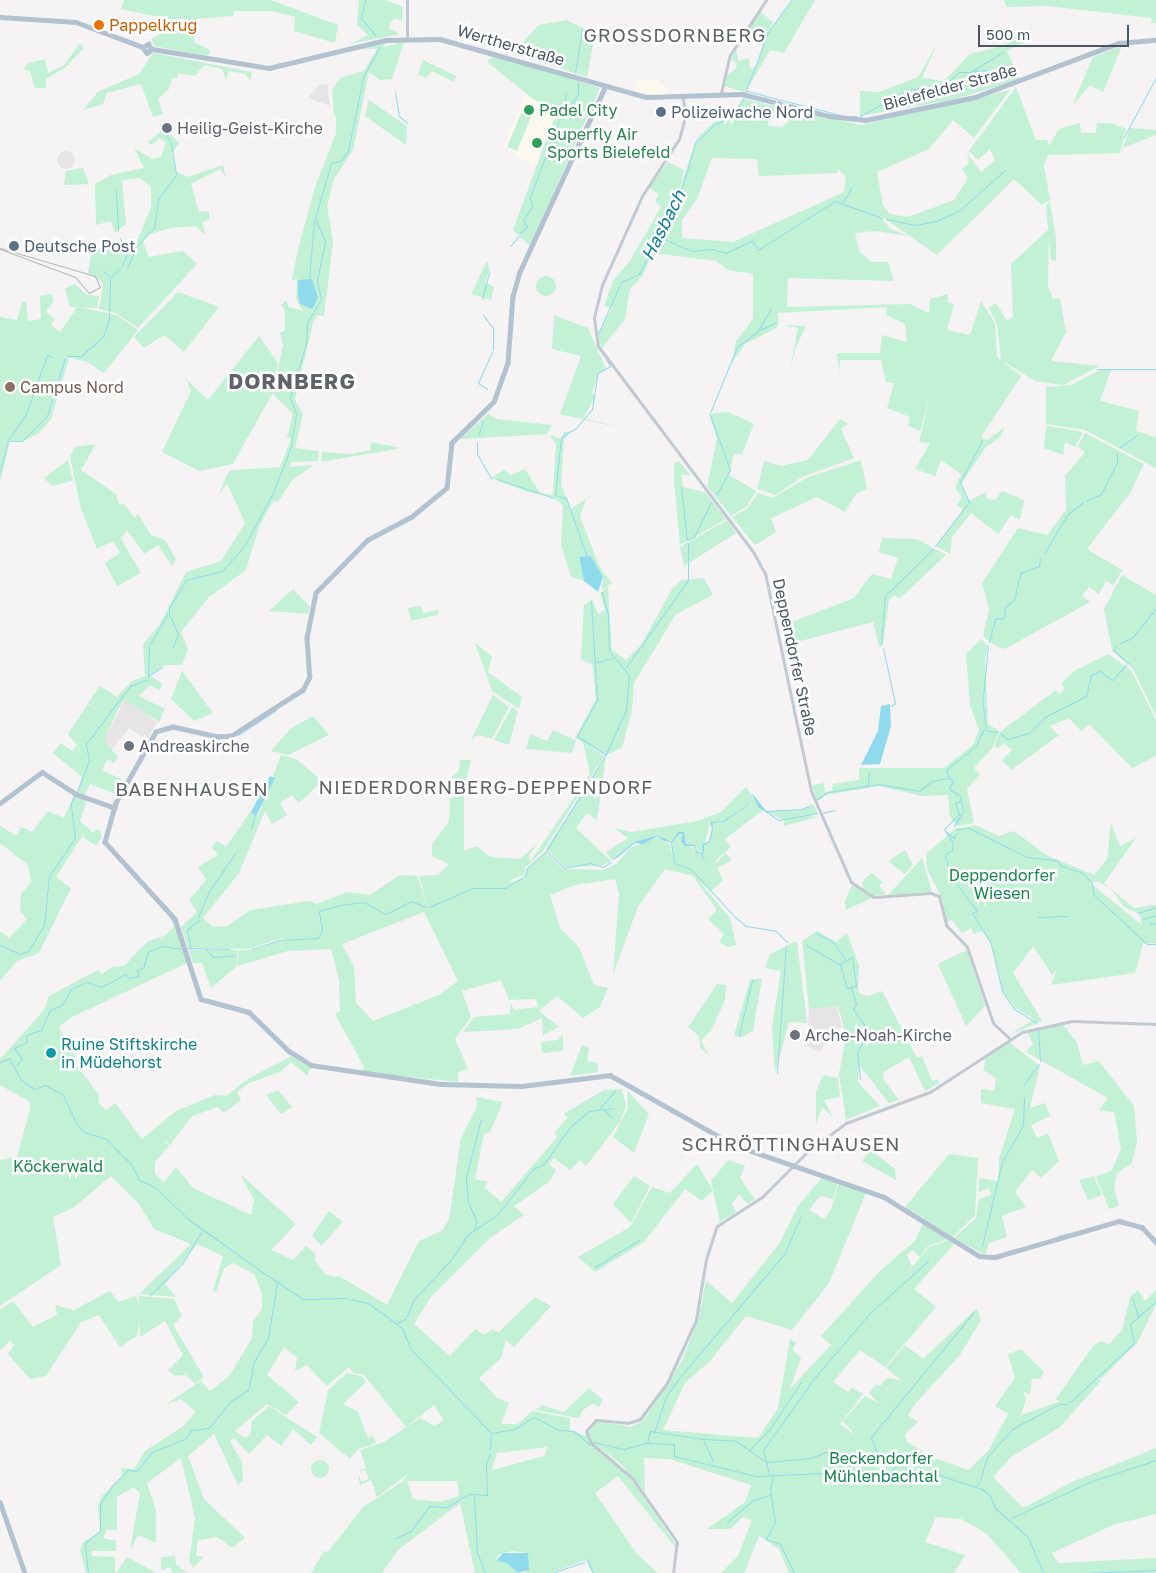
<!DOCTYPE html>
<html>
<head>
<meta charset="utf-8">
<style>
  body { margin:0 }
  #map { position:relative; width:1156px; height:1573px; overflow:hidden; background:#f5f3f3; font-family:"Golos Text",sans-serif }
  div>[style] { position:absolute }
  [style*='--x'] { left:calc(var(--x)*1px); top:calc(var(--y)*1px); width:calc(var(--w)*1px); rotate:calc(var(--a)*1deg) }
  .commercial>* { inset:0; background:#fdf9ef }
  .education>* { inset:0; background:#e6e4e5 }
  .round { border-radius:50% }
  .green>* { inset:0; background:#c3f1d5 }
  .water>* { inset:0; background:#90daee }
  .stream>* { height:1px; margin:-0.5px; padding:0 0.5px; transform-origin:0.5px; border-radius:0.5px; background:#90daee }
  .minor>* { height:3px; margin:-1.5px; padding:0 1.5px; transform-origin:1.5px; border-radius:1.5px; background:#c1cad2 }
  .major>* { height:4.5px; margin:-2.25px; padding:0 2.25px; transform-origin:2.25px; border-radius:2.25px; background:#b3c2d1 }
  .tram>* { height:1px; margin:-0.5px; padding:0 0.5px; transform-origin:0.5px; border-radius:0.5px; background:#b5b8bd }
  .dots>* { width:14px; height:14px; translate:-50% -50%; box-sizing:border-box; border:2px solid #fff; border-radius:50% }
  span { translate:-50% -50%; white-space:nowrap; text-align:center; line-height:1.15; -webkit-text-stroke:5px #fff; paint-order:stroke }
  .food-label { font-size:16px; color:#c56008 }
  .left { translate:0 -50%; text-align:left }
  .street-label { font-size:16px; color:#4a5661 }
  .leisure-label { font-size:16px; color:#27864d }
  .service-label { font-size:16px; color:#4e5e75 }
  .worship-label { font-size:16px; color:#5b616d }
  .education-label { font-size:16px; color:#785e54 }
  .park-label { font-size:16px; color:#17864f }
  .culture-label { font-size:16px; color:#0d838f }
  .water-label { font-size:18px; color:#0c7c9b; font-style:italic }
  .quarter-label { font-size:19px; color:#5f6368; letter-spacing:1px }
  .district-label { font-size:21px; color:#5f6368; font-weight:700; letter-spacing:1px }
  .scale { position:absolute; left:978px; top:25px; width:151px; height:22px; box-sizing:border-box; border:2px solid #4a5661; border-top:0; padding-left:6px; font-size:15px; line-height:18px; white-space:nowrap; color:#4a5661; -webkit-text-stroke:4px #fff; paint-order:stroke }
</style>
</head>
<body>
<div id="map">
  <div class="commercial">
    <i style="clip-path:polygon(637px 80px,659px 80px,658px 84px,667px 85px,663px 96px,634px 92px)"></i>
    <i style="clip-path:polygon(525px 94px,555px 116px,534px 166px,504px 146px)"></i>
  </div>
  <div class="education">
    <i style="clip-path:polygon(327px 84px,330px 106px,308px 98px,319px 85px)"></i>
    <i class="round" style="left:57px;top:151px;width:18px;height:18px"></i>
    <i style="clip-path:polygon(125px 699px,157px 722px,147px 740px,129px 728px,110px 752px,101px 746px)"></i>
    <i style="clip-path:polygon(837px 1006px,842px 1028px,829px 1028px,822px 1051px,814px 1050px,807px 1045px,809px 1009px)"></i>
  </div>
  <div class="green">
    <i style="clip-path:polygon(124px 0,271px 0,338px 25px,335px 43px,294px 31px,295px 17px,271px 11px,234px 11px,233px 16px,196px 19px,194px 42px,210px 50px,208px 56px,154px 46px,152px 39px,160px 34px,159px 17px,121px 9px)"></i>
    <i style="clip-path:polygon(359px 0,385px 0,403px 7px,402px 21px,394px 18px,388px 28px,400px 34px,350px 44px,368px 35px,357px 25px)"></i>
    <i style="clip-path:polygon(792px 0,815px 0,784px 53px,770px 50px,747px 90px,769px 32px)"></i>
    <i style="clip-path:polygon(1004px 0,1156px 0,1156px 23px,1151px 23px,1152px 18px,1047px 6px,1006px 7px)"></i>
    <i style="clip-path:polygon(760px 11px,773px 22px,763px 46px,742px 37px)"></i>
    <i style="clip-path:polygon(567px 20px,595px 34px,587px 77px,504px 50px,507px 43px,517px 48px,539px 25px)"></i>
    <i style="clip-path:polygon(472px 27px,474px 28px,503px 44px,496px 48px,461px 38px)"></i>
    <i style="clip-path:polygon(1018px 30px,1023px 31px,1027px 41px,1007px 51px,1020px 80px,951px 100px,860px 116px,860px 91px,879px 92px,918px 77px,937px 44px,922px 78px,944px 81px,970px 54px,1005px 45px,1017px 39px)"></i>
    <i style="clip-path:polygon(394px 42px,385px 44px,384px 47px,404px 42px,392px 79px,380px 80px,369px 72px,353px 150px,334px 179px,327px 206px,333px 241px,324px 316px,317px 315px,313px 323px,295px 400px,303px 414px,295px 448px,319px 451px,318px 461px,291px 462px,290px 467px,314px 465px,292px 480px,278px 502px,273px 501px,259px 527px,246px 570px,209px 597px,181px 632px,188px 649px,182px 665px,165px 665px,149px 675px,163px 684px,160px 690px,150px 685px,139px 696px,165px 709px,159px 722px,125px 700px,118px 709px,104px 741px,118px 757px,114px 763px,107px 759px,102px 770px,125px 781px,118px 795px,90px 784px,85px 795px,77px 792px,82px 777px,53px 753px,61px 743px,72px 751px,76px 746px,80px 749px,68px 734px,88px 704px,104px 714px,88px 703px,100px 686px,117px 697px,132px 681px,145px 676px,143px 644px,160px 624px,186px 572px,221px 561px,245px 523px,227px 483px,219px 495px,227px 474px,232px 470px,280px 467px,291px 439px,287px 437px,293px 414px,273px 394px,283px 345px,280px 333px,285px 330px,285px 310px,281px 305px,286px 300px,289px 307px,303px 311px,296px 299px,297px 279px,292px 280px,298px 249px,316px 184px,336px 133px,336px 117px,350px 120px,334px 116px,332px 90px,340px 78px,364px 71px,377px 49px,354px 49px)"></i>
    <i style="clip-path:polygon(80px 43px,84px 48px,66px 67px,46px 79px,46px 88px,35px 88px,30px 71px,23px 69px,28px 63px,45px 59px,48px 73px,64px 65px)"></i>
    <i style="clip-path:polygon(1122px 46px,1103px 92px,1090px 85px,1072px 106px,1093px 57px)"></i>
    <i style="clip-path:polygon(736px 49px,738px 61px,749px 58px,750px 69px,757px 67px,745px 92px,724px 86px,724px 79px,736px 68px,737px 63px,731px 60px)"></i>
    <i style="clip-path:polygon(153px 53px,252px 72px,250px 81px,246px 74px,229px 71px,226px 80px,222px 69px,204px 65px,195px 76px,178px 73px,177px 78px,172px 78px,169px 89px,158px 99px,163px 114px,158px 116px,153px 117px,141px 84px,107px 93px,103px 104px,83px 110px,98px 92px,139px 74px)"></i>
    <i style="clip-path:polygon(495px 55px,600px 88px,530px 246px,513px 230px,555px 116px,487px 62px)"></i>
    <i style="clip-path:polygon(423px 60px,456px 76px,454px 82px,432px 71px,426px 78px,418px 74px)"></i>
    <i style="clip-path:polygon(evenodd,1016px 87px,1036px 140px,1047px 140px,1049px 146px,1059px 129px,1080px 123px,1081px 133px,1096px 133px,1097px 123px,1111px 123px,1126px 129px,1120px 153px,1048px 155px,1044px 165px,1050px 200px,1042px 205px,1014px 179px,937px 255px,884px 218px,848px 207px,882px 218px,890px 229px,909px 236px,875px 231px,855px 233px,859px 251px,871px 262px,888px 262px,894px 281px,788px 278px,787px 307px,910px 304px,929px 313px,930px 299px,948px 294px,948px 303px,954px 304px,947px 330px,970px 335px,981px 301px,995px 323px,997px 357px,1021px 376px,981px 437px,987px 440px,1005px 427px,1000px 437px,986px 447px,961px 484px,969px 501px,986px 492px,986px 498px,995px 500px,1002px 491px,1024px 500px,1020px 520px,1011px 515px,998px 534px,971px 513px,952px 537px,950px 554px,936px 546px,963px 510px,957px 505px,962px 497px,955px 488px,961px 474px,941px 460px,935px 476px,915px 469px,930px 443px,919px 442px,930px 396px,920px 431px,908px 426px,910px 417px,887px 408px,894px 383px,886px 382px,881px 360px,840px 360px,839px 373px,837px 353px,880px 353px,882px 335px,907px 342px,905px 324px,886px 315px,887px 307px,778px 313px,778px 327px,745px 344px,732px 363px,736px 341px,753px 319px,753px 274px,728px 270px,716px 261px,652px 253px,643px 275px,630px 289px,625px 319px,602px 348px,597px 336px,612px 308px,604px 306px,613px 281px,630px 261px,661px 207px,655px 201px,659px 194px,649px 188px,668px 162px,684px 170px,679px 191px,695px 143px,713px 126px,694px 143px,700px 135px,714px 122px,730px 118px,744px 99px,796px 111px,788px 118px,769px 113px,768px 126px,782px 127px,798px 111px,862px 125px,1010px 90px,974px 138px,953px 120px,929px 149px,877px 172px,883px 205px,890px 214px,908px 217px,954px 200px,968px 178px,962px 169px,969px 163px,967px 153px,981px 172px,995px 160px,990px 149px,978px 160px,969px 151px,1016px 87px,712px 158px,757px 159px,759px 176px,837px 173px,838px 169px,846px 177px,844px 192px,733px 242px,682px 238px,682px 220px,697px 199px,712px 158px)"></i>
    <i style="clip-path:polygon(369px 100px,407px 126px,406px 145px,365px 116px)"></i>
    <i style="clip-path:polygon(521px 113px,531px 117px,517px 151px,507px 147px)"></i>
    <i style="clip-path:polygon(160px 123px,179px 143px,172px 153px,176px 171px,188px 177px,223px 165px,226px 177px,220px 169px,191px 184px,199px 212px,209px 211px,209px 220px,202px 222px,206px 236px,196px 226px,170px 228px,150px 234px,143px 242px,149px 257px,183px 251px,197px 264px,138px 328px,116px 313px,99px 309px,103px 283px,88px 273px,92px 249px,124px 247px,138px 239px,151px 207px,151px 187px,140px 178px,122px 180px,126px 224px,115px 233px,111px 221px,96px 225px,95px 184px,111px 175px,144px 168px,134px 148px,152px 159px,161px 157px,166px 142px,159px 138px,152px 145px,148px 142px,160px 132px)"></i>
    <i style="clip-path:polygon(1130px 128px,1156px 130px,1156px 135px,1123px 148px)"></i>
    <i style="clip-path:polygon(83px 168px,89px 184px,64px 185px,66px 171px)"></i>
    <i style="clip-path:polygon(1050px 202px,1056px 238px,1056px 261px,1051px 260px,1046px 206px)"></i>
    <i style="clip-path:polygon(1049px 229px,1048px 286px,1053px 299px,1060px 298px,1066px 332px,1051px 361px,1100px 366px,1063px 385px,1035px 381px,1001px 360px,997px 324px,989px 308px,996px 303px,1007px 321px,1013px 317px,1011px 264px)"></i>
    <i style="clip-path:polygon(487px 261px,490px 270px,485px 282px,494px 287px,491px 300px,471px 294px)"></i>
    <i class="round" style="left:536px;top:276px;width:20px;height:20px"></i>
    <i style="clip-path:polygon(74px 284px,87px 295px,99px 296px,97px 308px,70px 307px,65px 289px)"></i>
    <i style="clip-path:polygon(178px 292px,219px 307px,184px 352px,164px 335px,144px 348px,134px 337px)"></i>
    <i style="clip-path:polygon(51px 294px,54px 301px,46px 312px,55px 319px,51px 325px,60px 332px,77px 307px,117px 315px,138px 330px,104px 373px,87px 362px,58px 355px,69px 359px,51px 419px,39px 433px,22px 442px,10px 441px,0 482px,0 317px,17px 320px,22px 302px,26px 302px,28px 321px,41px 319px,40px 296px)"></i>
    <i style="clip-path:polygon(554px 315px,588px 328px,606px 369px,599px 373px,592px 393px,596px 396px,583px 418px,625px 429px,560px 414px,581px 356px,552px 349px)"></i>
    <i style="clip-path:polygon(806px 326px,796px 347px,790px 368px,798px 328px,784px 325px)"></i>
    <i style="clip-path:polygon(259px 336px,278px 363px,272px 394px,233px 464px,199px 471px,162px 452px,191px 391px,186px 379px,208px 400px)"></i>
    <i style="clip-path:polygon(1100px 370px,1111px 370px,1100px 401px,1139px 411px,1136px 431px,1156px 437px,1156px 468px,1085px 430px,1046px 424px,1046px 387px,1071px 385px)"></i>
    <i style="clip-path:polygon(728px 412px,754px 424px,742px 454px,734px 454px,729px 475px,756px 491px,746px 507px,731px 516px,707px 486px,717px 439px,709px 414px)"></i>
    <i style="clip-path:polygon(488px 414px,497px 419px,552px 425px,547px 434px,460px 439px)"></i>
    <i style="clip-path:polygon(840px 419px,848px 424px,841px 429px,854px 458px,802px 477px,776px 495px,757px 489px,764px 461px,781px 466px,808px 460px)"></i>
    <i style="clip-path:polygon(1046px 426px,1066px 429px,1083px 432px,1075px 447px,1065px 442px,1063px 455px,1044px 448px)"></i>
    <i style="clip-path:polygon(571px 431px,564px 440px,561px 485px,571px 509px,586px 499px,580px 517px,600px 568px,612px 583px,602px 590px,603px 577px,591px 556px,579px 558px,584px 581px,571px 577px,561px 545px,563px 506px,553px 497px,528px 492px,491px 478px,504px 470px,511px 475px,525px 469px,540px 493px,553px 495px,556px 443px,549px 435px,561px 439px,564px 432px)"></i>
    <i style="clip-path:polygon(1085px 433px,1144px 464px,1130px 493px,1087px 549px,1122px 570px,1114px 585px,1106px 581px,1099px 594px,1089px 587px,1082px 596px,1090px 602px,1005px 649px,994px 645px,983px 636px,989px 609px,982px 583px,1018px 528px,1047px 535px,1066px 510px,1065px 476px,1085px 452px,1078px 446px)"></i>
    <i style="clip-path:polygon(371px 442px,402px 448px,321px 462px,322px 452px,352px 454px,370px 450px)"></i>
    <i style="clip-path:polygon(96px 444px,81px 470px,116px 494px,119px 505px,123px 503px,135px 518px,138px 514px,151px 535px,165px 540px,176px 559px,172px 566px,158px 545px,144px 554px,127px 530px,121px 539px,141px 573px,117px 586px,105px 563px,120px 553px,113px 541px,97px 549px,81px 509px,70px 457px,75px 447px)"></i>
    <i style="clip-path:polygon(68px 460px,73px 481px,52px 486px,44px 478px)"></i>
    <i style="clip-path:polygon(861px 460px,867px 489px,856px 494px,845px 512px,817px 497px,771px 518px,776px 532px,755px 545px,732px 517px,748px 508px,758px 493px,773px 498px,806px 478px)"></i>
    <i style="clip-path:polygon(679px 461px,691px 476px,681px 474px,683px 487px,705px 492px,726px 519px,680px 545px,674px 481px,674px 463px)"></i>
    <i style="clip-path:polygon(727px 520px,736px 533px,684px 566px,680px 547px)"></i>
    <i style="clip-path:polygon(882px 538px,917px 539px,946px 555px,899px 599px,895px 595px,889px 600px,883px 645px,879px 647px,873px 622px,785px 645px,782px 626px,854px 598px,872px 574px,891px 579px,898px 558px,879px 552px)"></i>
    <i style="clip-path:polygon(1122px 575px,1156px 595px,1156px 716px,1133px 669px,1112px 650px,1104px 609px)"></i>
    <i style="clip-path:polygon(704px 578px,713px 595px,676px 614px,634px 683px,632px 710px,622px 748px,606px 755px,575px 738px,596px 699px,592px 664px,581px 660px,584px 605px,592px 599px,598px 614px,605px 610px,600px 593px,608px 587px,612px 650px,626px 660px,641px 645px,672px 589px,682px 580px)"></i>
    <i style="clip-path:polygon(293px 589px,310px 607px,308px 614px,269px 611px)"></i>
    <i style="clip-path:polygon(421px 606px,423px 613px,438px 610px,438px 615px,411px 621px,408px 608px)"></i>
    <i style="clip-path:polygon(981px 639px,988px 646px,985px 659px,988px 724px,999px 731px,994px 746px,974px 768px,980px 774px,967px 789px,974px 823px,958px 826px,950px 817px,948px 795px,922px 796px,879px 786px,826px 795px,817px 801px,812px 785px,824px 783px,825px 792px,832px 791px,833px 784px,859px 780px,859px 768px,944px 768px,973px 745px,979px 730px,970px 705px,966px 654px)"></i>
    <i style="clip-path:polygon(475px 643px,492px 657px,488px 672px,522px 697px,519px 709px,492px 691px)"></i>
    <i style="clip-path:polygon(1108px 654px,1131px 670px,1156px 720px,1156px 756px,1132px 768px,1089px 724px,1081px 731px,1069px 718px,1050px 726px,1064px 742px,1058px 736px,1011px 770px,1002px 760px,1012px 750px,1004px 743px,997px 749px,995px 746px,999px 733px,1007px 739px,1000px 732px,1056px 690px,1059px 694px,1065px 689px,1061px 684px,1074px 671px)"></i>
    <i style="clip-path:polygon(182px 671px,213px 713px,194px 721px,171px 699px)"></i>
    <i style="clip-path:polygon(493px 695px,509px 707px,492px 739px,478px 735px,471px 740px)"></i>
    <i style="clip-path:polygon(512px 707px,518px 711px,509px 745px,494px 740px)"></i>
    <i style="clip-path:polygon(313px 716px,329px 735px,288px 755px,271px 751px,290px 729px)"></i>
    <i style="clip-path:polygon(553px 730px,576px 740px,572px 753px,526px 749px,530px 734px,547px 741px)"></i>
    <i style="clip-path:polygon(evenodd,583px 742px,604px 756px,543px 851px,526px 867px,524px 875px,512px 879px,509px 883px,525px 878px,527px 869px,545px 852px,563px 869px,604px 870px,616px 864px,630px 848px,658px 837px,670px 845px,674px 863px,671px 843px,683px 834px,682px 842px,703px 854px,704px 845px,711px 839px,712px 822px,722px 823px,747px 806px,754px 795px,763px 810px,725px 839px,731px 847px,717px 859px,715px 865px,725px 853px,732px 860px,717px 868px,723px 880px,711px 891px,699px 881px,730px 918px,736px 945px,728px 947px,719px 942px,724px 934px,708px 919px,717px 910px,693px 876px,665px 869px,638px 907px,613px 974px,619px 893px,615px 879px,575px 885px,550px 895px,560px 928px,579px 947px,594px 985px,608px 988px,600px 1007px,583px 1018px,557px 996px,539px 1011px,559px 1027px,543px 1035px,542px 1018px,518px 1029px,463px 1032px,474px 1017px,510px 1014px,511px 1003px,514px 1010px,538px 1007px,536px 999px,509px 1000px,501px 980px,462px 991px,471px 1017px,455px 1039px,468px 1069px,458px 1072px,458px 1082px,361px 1072px,364px 1067px,335px 1014px,340px 1011px,339px 980px,331px 949px,288px 951px,237px 966px,239px 950px,253px 950px,286px 939px,316px 938px,279px 939px,249px 949px,188px 948px,181px 927px,197px 912px,189px 900px,206px 880px,198px 867px,218px 855px,211px 847px,217px 841px,226px 847px,250px 812px,258px 816px,281px 755px,296px 759px,322px 781px,299px 803px,292px 795px,280px 803px,287px 815px,272px 824px,265px 811px,239px 873px,203px 918px,214px 927px,228px 926px,250px 910px,309px 901px,317px 904px,347px 892px,370px 895px,400px 875px,417px 876px,427px 905px,419px 876px,438px 875px,449px 864px,432px 856px,432px 844px,449px 821px,451px 778px,459px 771px,460px 760px,471px 760px,464px 790px,464px 851px,477px 846px,490px 857px,520px 859px,538px 843px,529px 855px,530px 862px,590px 774px,583px 742px,424px 912px,458px 981px,439px 995px,373px 1021px,356px 1003px,354px 967px,342px 944px,424px 912px)"></i>
    <i style="clip-path:polygon(606px 757px,597px 820px,587px 813px,576px 828px,611px 861px,601px 866px,565px 867px,546px 849px)"></i>
    <i style="clip-path:polygon(746px 787px,752px 795px,746px 806px,723px 821px,710px 822px,703px 853px,682px 840px,684px 833px,671px 842px,658px 835px,634px 842px,612px 860px,606px 852px,628px 838px,614px 828px,631px 832px,697px 821px,721px 812px)"></i>
    <i style="clip-path:polygon(74px 795px,87px 801px,80px 821px,93px 833px,96px 829px,101px 832px,101px 838px,96px 846px,83px 837px,85px 832px,56px 877px,71px 888px,39px 953px,17px 961px,0 981px,0 931px,9px 938px,27px 919px,20px 911px,21px 894px,31px 882px,28px 865px,0 843px,0 826px,17px 836px,21px 827px,32px 832px,48px 811px,64px 818px)"></i>
    <i style="clip-path:polygon(813px 804px,818px 813px,809px 816px,818px 817px,784px 826px,784px 821px,768px 812px,804px 810px)"></i>
    <i style="clip-path:polygon(evenodd,1111px 823px,1120px 846px,1136px 838px,1104px 883px,1134px 908px,1156px 905px,1156px 943px,1143px 944px,1135px 973px,1051px 985px,1057px 969px,1052px 975px,1033px 946px,1013px 973px,1042px 1021px,1009px 1035px,1034px 1019px,1015px 1008px,1002px 990px,991px 944px,975px 919px,983px 931px,974px 934px,971px 928px,962px 933px,952px 920px,946px 922px,942px 898px,927px 869px,926px 854px,955px 829px,975px 825px,999px 836px,1014px 831px,1048px 856px,1094px 875px,1107px 859px,1111px 823px,1089px 882px,1100px 882px,1111px 889px,1124px 907px,1139px 914px,1142px 925px,1089px 882px)"></i>
    <i style="clip-path:polygon(905px 850px,913px 865px,905px 874px,888px 861px)"></i>
    <i style="clip-path:polygon(922px 858px,932px 892px,888px 895px,900px 882px)"></i>
    <i style="clip-path:polygon(871px 873px,883px 882px,879px 886px,886px 894px,873px 896px,863px 890px,862px 882px)"></i>
    <i style="clip-path:polygon(852px 885px,872px 898px,846px 910px,845px 901px)"></i>
    <i style="clip-path:polygon(evenodd,167px 912px,175px 924px,187px 963px,70px 1018px,59px 1027px,76px 1058px,73px 1061px,99px 1095px,98px 1102px,106px 1110px,115px 1103px,142px 1139px,176px 1111px,215px 1095px,226px 1096px,249px 1078px,292px 1056px,311px 1068px,307px 1076px,291px 1062px,280px 1072px,249px 1083px,237px 1092px,241px 1100px,224px 1113px,218px 1107px,192px 1116px,170px 1145px,163px 1140px,169px 1146px,155px 1162px,155px 1174px,164px 1182px,176px 1167px,193px 1188px,251px 1215px,254px 1200px,240px 1174px,296px 1224px,271px 1250px,293px 1260px,306px 1246px,315px 1253px,315px 1261px,326px 1275px,341px 1277px,387px 1305px,419px 1241px,442px 1231px,449px 1219px,461px 1138px,477px 1106px,476px 1097px,503px 1102px,490px 1132px,484px 1134px,475px 1179px,488px 1182px,484px 1187px,501px 1202px,558px 1136px,554px 1133px,568px 1117px,563px 1114px,604px 1090px,622px 1089px,626px 1107px,620px 1122px,586px 1166px,580px 1160px,570px 1170px,554px 1158px,549px 1164px,556px 1170px,549px 1182px,514px 1206px,524px 1215px,490px 1238px,430px 1298px,414px 1324px,403px 1314px,386px 1307px,404px 1315px,450px 1356px,475px 1329px,484px 1335px,493px 1329px,498px 1333px,535px 1297px,551px 1306px,514px 1347px,506px 1340px,501px 1358px,479px 1378px,497px 1398px,509px 1403px,501px 1424px,518px 1424px,532px 1411px,570px 1418px,570px 1430px,586px 1436px,597px 1421px,631px 1427px,643px 1421px,682px 1361px,699px 1317px,706px 1281px,732px 1303px,779px 1244px,798px 1206px,821px 1179px,838px 1183px,833px 1199px,820px 1196px,809px 1210px,824px 1219px,831px 1210px,839px 1183px,866px 1193px,829px 1283px,792px 1330px,746px 1316px,710px 1361px,685px 1383px,663px 1430px,758px 1438px,778px 1408px,790px 1339px,796px 1342px,793px 1350px,801px 1358px,790px 1389px,831px 1345px,821px 1336px,881px 1270px,915px 1241px,923px 1223px,948px 1239px,928px 1246px,920px 1257px,912px 1250px,907px 1255px,912px 1267px,929px 1247px,949px 1240px,954px 1244px,914px 1289px,936px 1307px,885px 1367px,860px 1350px,833px 1382px,848px 1392px,852px 1388px,863px 1394px,840px 1424px,856px 1436px,843px 1421px,865px 1396px,880px 1404px,869px 1393px,875px 1385px,880px 1386px,887px 1378px,901px 1380px,886px 1368px,905px 1345px,923px 1359px,977px 1308px,981px 1320px,960px 1355px,916px 1403px,908px 1415px,918px 1422px,905px 1434px,907px 1442px,930px 1456px,968px 1470px,989px 1450px,1008px 1414px,995px 1406px,1015px 1378px,1008px 1354px,1021px 1349px,1044px 1372px,1040px 1379px,1032px 1378px,1030px 1394px,1023px 1392px,1026px 1399px,1021px 1415px,1061px 1401px,1055px 1400px,1094px 1345px,1101px 1341px,1109px 1344px,1122px 1330px,1130px 1297px,1138px 1290px,1145px 1301px,1156px 1290px,1156px 1305px,1137px 1343px,1101px 1379px,1096px 1376px,1101px 1381px,1060px 1427px,1011px 1457px,993px 1477px,1023px 1508px,1072px 1482px,1156px 1448px,1156px 1514px,1113px 1525px,1052px 1553px,1058px 1563px,1156px 1558px,1156px 1573px,1021px 1573px,986px 1533px,961px 1519px,936px 1517px,925px 1542px,965px 1555px,954px 1573px,789px 1573px,779px 1549px,759px 1536px,744px 1573px,721px 1573px,738px 1556px,752px 1520px,743px 1517px,730px 1529px,707px 1529px,745px 1502px,751px 1485px,669px 1459px,644px 1458px,645px 1492px,622px 1465px,595px 1444px,633px 1482px,675px 1543px,675px 1547px,618px 1476px,595px 1493px,637px 1554px,658px 1573px,592px 1573px,586px 1560px,551px 1573px,525px 1573px,528px 1553px,512px 1551px,498px 1555px,496px 1561px,507px 1563px,518px 1573px,475px 1573px,460px 1503px,398px 1550px,382px 1573px,311px 1573px,324px 1551px,328px 1552px,363px 1507px,402px 1482px,408px 1474px,377px 1497px,371px 1480px,360px 1485px,358px 1474px,362px 1482px,369px 1479px,365px 1470px,357px 1471px,366px 1468px,360px 1450px,384px 1442px,420px 1418px,435px 1426px,444px 1420px,434px 1405px,406px 1427px,363px 1374px,354px 1374px,349px 1367px,327px 1386px,307px 1365px,295px 1371px,297px 1358px,284px 1347px,267px 1375px,299px 1402px,286px 1415px,267px 1404px,235px 1431px,244px 1438px,250px 1435px,252px 1421px,269px 1406px,317px 1437px,311px 1445px,293px 1429px,281px 1446px,267px 1435px,249px 1454px,234px 1438px,230px 1441px,242px 1462px,243px 1480px,238px 1485px,214px 1434px,188px 1456px,204px 1499px,245px 1538px,232px 1548px,217px 1537px,198px 1540px,196px 1556px,204px 1557px,193px 1568px,189px 1561px,195px 1518px,181px 1458px,147px 1483px,156px 1510px,156px 1543px,138px 1535px,130px 1550px,140px 1493px,133px 1487px,117px 1497px,117px 1530px,107px 1529px,103px 1538px,116px 1541px,116px 1551px,91px 1551px,92px 1556px,115px 1557px,115px 1573px,86px 1573px,80px 1551px,83px 1542px,100px 1532px,98px 1505px,102px 1496px,122px 1476px,121px 1468px,134px 1469px,145px 1451px,182px 1427px,196px 1412px,181px 1399px,165px 1405px,201px 1381px,210px 1391px,230px 1375px,252px 1338px,253px 1321px,262px 1309px,262px 1294px,254px 1274px,233px 1263px,224px 1268px,216px 1292px,213px 1290px,223px 1256px,197px 1244px,165px 1284px,176px 1297px,139px 1294px,191px 1244px,154px 1229px,139px 1204px,111px 1176px,73px 1208px,53px 1217px,61px 1265px,0 1306px,0 1160px,17px 1157px,30px 1109px,30px 1102px,0 1085px,0 1059px,44px 1010px,49px 996px,98px 970px,102px 974px,112px 967px,124px 966px,147px 942px,166px 935px,174px 926px,167px 912px,548px 1447px,544px 1456px,492px 1470px,497px 1453px,548px 1447px,167px 912px,407px 1481px,457px 1481px,459px 1496px,440px 1502px,413px 1499px,407px 1481px)"></i>
    <i style="clip-path:polygon(817px 931px,836px 942px,847px 933px,859px 965px,858px 993px,867px 996px,882px 991px,917px 1058px,922px 1056px,932px 1081px,938px 1079px,939px 1083px,925px 1091px,909px 1057px,884px 1072px,883px 1079px,899px 1100px,889px 1103px,859px 1065px,858px 1082px,880px 1106px,846px 1120px,839px 1073px,846px 1039px,840px 1012px,837px 1006px,809px 1009px,802px 941px)"></i>
    <i style="clip-path:polygon(797px 941px,807px 1023px,789px 1022px,775px 1073px,772px 1027px,781px 971px,765px 968px,770px 954px)"></i>
    <i style="clip-path:polygon(189px 950px,238px 950px,236px 967px,211px 988px,202px 963px,193px 963px)"></i>
    <i style="clip-path:polygon(967px 950px,985px 1006px,966px 1026px,938px 964px)"></i>
    <i style="clip-path:polygon(762px 978px,753px 1031px,740px 1038px,734px 1035px,750px 980px)"></i>
    <i style="clip-path:polygon(717px 984px,726px 985px,725px 1000px,711px 1031px,701px 1040px,710px 1057px,700px 1047px,699px 1036px,688px 1027px)"></i>
    <i style="clip-path:polygon(1062px 1023px,1077px 1043px,1083px 1065px,1099px 1061px,1134px 1106px,1137px 1141px,1132px 1163px,1117px 1173px,1114px 1188px,1119px 1206px,1109px 1209px,1096px 1177px,1112px 1170px,1121px 1149px,1114px 1112px,1099px 1110px,1108px 1098px,1026px 1052px,1033px 1044px,1027px 1031px)"></i>
    <i style="clip-path:polygon(563px 1034px,563px 1051px,542px 1053px,541px 1042px,558px 1040px)"></i>
    <i style="clip-path:polygon(1009px 1042px,1040px 1066px,1030px 1108px,1045px 1103px,1050px 1116px,1031px 1125px,1037px 1138px,1048px 1133px,1059px 1161px,1041px 1178px,1032px 1170px,1015px 1192px,1026px 1207px,1002px 1216px,1007px 1237px,989px 1243px,985px 1255px,954px 1238px,976px 1218px,979px 1199px,991px 1195px,989px 1188px,979px 1192px,979px 1178px,998px 1181px,999px 1159px,1015px 1109px,981px 1103px,981px 1089px,994px 1091px,996px 1078px,983px 1070px,986px 1058px)"></i>
    <i style="clip-path:polygon(582px 1045px,589px 1048px,587px 1061px,598px 1063px,598px 1072px,570px 1076px)"></i>
    <i style="clip-path:polygon(823px 1075px,838px 1078px,840px 1097px,824px 1100px,833px 1117px,822px 1107px,816px 1124px,816px 1092px)"></i>
    <i style="clip-path:polygon(278px 1090px,292px 1107px,281px 1114px,266px 1095px)"></i>
    <i style="clip-path:polygon(627px 1090px,649px 1114px,634px 1153px,613px 1137px,628px 1108px)"></i>
    <i style="clip-path:polygon(871px 1150px,895px 1169px,896px 1180px,862px 1161px)"></i>
    <i style="clip-path:polygon(949px 1154px,978px 1158px,975px 1215px,953px 1237px,905px 1207px)"></i>
    <i style="clip-path:polygon(728px 1160px,745px 1166px,740px 1178px,755px 1199px,748px 1204px,739px 1194px,732px 1204px,736px 1212px,720px 1222px,711px 1181px)"></i>
    <i style="clip-path:polygon(697px 1164px,713px 1190px,702px 1201px,685px 1189px,644px 1242px,595px 1272px,578px 1257px,630px 1227px,652px 1187px,670px 1193px)"></i>
    <i style="clip-path:polygon(634px 1176px,650px 1186px,631px 1223px,613px 1204px)"></i>
    <i style="clip-path:polygon(1094px 1176px,1102px 1195px,1088px 1200px,1079px 1180px)"></i>
    <i style="clip-path:polygon(329px 1211px,343px 1222px,321px 1246px,312px 1235px)"></i>
    <i style="clip-path:polygon(110px 1291px,118px 1302px,136px 1296px,141px 1312px,137px 1336px,120px 1347px,99px 1315px,81px 1322px,46px 1376px,30px 1379px,8px 1354px,14px 1345px,10px 1341px,0 1350px,0 1310px,13px 1301px,33px 1327px,57px 1315px,55px 1305px,74px 1310px)"></i>
    <i style="clip-path:polygon(139px 1296px,174px 1299px,182px 1316px,173px 1325px,204px 1377px,195px 1384px,186px 1375px,175px 1376px,168px 1370px,183px 1355px,165px 1321px,140px 1337px)"></i>
    <i style="clip-path:polygon(347px 1373px,362px 1376px,366px 1382px,343px 1404px,358px 1412px,368px 1438px,373px 1436px,376px 1443px,358px 1449px,350px 1459px,319px 1433px,328px 1390px)"></i>
    <i style="clip-path:polygon(589px 1388px,603px 1400px,599px 1407px,592px 1404px,583px 1410px,579px 1418px,535px 1410px,542px 1405px,564px 1412px)"></i>
    <i class="round" style="left:311px;top:1460px;width:18px;height:18px"></i>
    <i style="clip-path:polygon(175px 1555px,176px 1565px,187px 1572px,173px 1573px,170px 1567px,161px 1571px,161px 1558px)"></i>
    <i style="clip-path:polygon(127px 1557px,155px 1572px,155px 1573px,116px 1573px)"></i>
  </div>
  <div class="water">
    <i style="clip-path:polygon(312px 279px,318px 298px,312px 309px,300px 304px,298px 296px,298px 280px)"></i>
    <i style="clip-path:polygon(591px 556px,603px 577px,598px 592px,584px 581px,579px 557px)"></i>
    <i style="clip-path:polygon(890px 704px,891px 726px,880px 764px,861px 765px,878px 731px,881px 706px)"></i>
    <i style="clip-path:polygon(270px 776px,275px 778px,256px 816px,251px 812px)"></i>
    <i style="clip-path:polygon(753px 794px,766px 811px,802px 809px,813px 804px,804px 810px,768px 812px,779px 820px,818px 813px,818px 814px,779px 821px,758px 807px,753px 795px,747px 806px,724px 822px,712px 823px,713px 829px,711px 839px,709px 843px,704px 845px,704px 853px,703px 854px,696px 853px,695px 846px,685px 846px,681px 841px,683px 834px,679px 834px,672px 843px,662px 840px,658px 836px,643px 844px,635px 843px,617px 858px,612px 860px,634px 842px,658px 835px,671px 842px,679px 832px,684px 832px,686px 844px,695px 845px,697px 852px,703px 853px,702px 845px,709px 841px,712px 829px,710px 822px,723px 821px,746px 806px)"></i>
    <i style="clip-path:polygon(503px 1553px,528px 1553px,529px 1570px,518px 1573px,507px 1563px,496px 1561px)"></i>
  </div>
  <div class="stream">
    <i style="--x:365;--y:0;--w:18;--a:103"></i>
    <i style="--x:361;--y:18;--w:23;--a:50"></i>
    <i style="--x:969;--y:72;--w:17;--a:-7"></i>
    <i style="--x:575;--y:73;--w:45;--a:-81"></i>
    <i style="--x:747;--y:91;--w:96;--a:14.5"></i>
    <i style="--x:395;--y:92;--w:24;--a:81"></i>
    <i style="--x:399;--y:116;--w:11;--a:41"></i>
    <i style="--x:745;--y:93;--w:65;--a:-69.3"></i>
    <i style="--x:768;--y:32;--w:39;--a:-54"></i>
    <i style="--x:563;--y:112;--w:19;--a:-81"></i>
    <i style="--x:851;--y:116;--w:5;--a:0"></i>
    <i style="--x:860;--y:116;--w:54;--a:-29"></i>
    <i style="--x:907;--y:90;--w:38;--a:-7"></i>
    <i style="--x:945;--y:85;--w:19;--a:-43"></i>
    <i style="--x:959;--y:72;--w:11;--a:0"></i>
    <i style="--x:970;--y:72;--w:39;--a:-31"></i>
    <i style="--x:561;--y:119;--w:29;--a:-55"></i>
    <i style="--x:578;--y:95;--w:13;--a:-90"></i>
    <i style="--x:166;--y:136;--w:6;--a:45"></i>
    <i style="--x:1124;--y:137;--w:68;--a:-61.9"></i>
    <i style="--x:171;--y:142;--w:31;--a:81"></i>
    <i style="--x:116;--y:190;--w:41;--a:87.2"></i>
    <i style="--x:843;--y:202;--w:17;--a:-59"></i>
    <i style="--x:886;--y:219;--w:29;--a:12"></i>
    <i style="--x:914;--y:225;--w:23;--a:-10"></i>
    <i style="--x:937;--y:221;--w:25;--a:-26"></i>
    <i style="--x:960;--y:210;--w:60;--a:-41.6"></i>
    <i style="--x:520;--y:233;--w:9;--a:-41"></i>
    <i style="--x:527;--y:227;--w:8;--a:-120"></i>
    <i style="--x:523;--y:220;--w:17;--a:-57"></i>
    <i style="--x:532;--y:206;--w:9;--a:-103"></i>
    <i style="--x:530;--y:197;--w:81;--a:-69.1"></i>
    <i style="--x:657;--y:236;--w:38;--a:23"></i>
    <i style="--x:692;--y:251;--w:20;--a:-6"></i>
    <i style="--x:712;--y:249;--w:14;--a:17"></i>
    <i style="--x:725;--y:253;--w:30;--a:-24"></i>
    <i style="--x:752;--y:241;--w:11;--a:56"></i>
    <i style="--x:758;--y:250;--w:91;--a:-32.5"></i>
    <i style="--x:835;--y:201;--w:50;--a:19.9"></i>
    <i style="--x:120;--y:238;--w:17;--a:66"></i>
    <i style="--x:127;--y:254;--w:12;--a:114"></i>
    <i style="--x:510;--y:246;--w:13;--a:-48"></i>
    <i style="--x:127;--y:268;--w:26;--a:-65"></i>
    <i style="--x:138;--y:244;--w:23;--a:-45"></i>
    <i style="--x:154;--y:228;--w:29;--a:-82"></i>
    <i style="--x:158;--y:199;--w:30;--a:-53"></i>
    <i style="--x:103;--y:271;--w:9;--a:41"></i>
    <i style="--x:309;--y:280;--w:60;--a:-85.2"></i>
    <i style="--x:482;--y:299;--w:28;--a:-75"></i>
    <i style="--x:314;--y:311;--w:14;--a:-60"></i>
    <i style="--x:321;--y:299;--w:18;--a:-103"></i>
    <i style="--x:317;--y:281;--w:41;--a:-78.7"></i>
    <i style="--x:325;--y:241;--w:24;--a:-114"></i>
    <i style="--x:315;--y:219;--w:58;--a:-74.1"></i>
    <i style="--x:331;--y:163;--w:11;--a:-15"></i>
    <i style="--x:342;--y:160;--w:11;--a:-56"></i>
    <i style="--x:348;--y:151;--w:76;--a:-78.5"></i>
    <i style="--x:363;--y:77;--w:35;--a:-61"></i>
    <i style="--x:483;--y:315;--w:16;--a:52"></i>
    <i style="--x:493;--y:328;--w:22;--a:90"></i>
    <i style="--x:759;--y:330;--w:19;--a:-25"></i>
    <i style="--x:598;--y:334;--w:57;--a:-66.1"></i>
    <i style="--x:621;--y:282;--w:20;--a:-24"></i>
    <i style="--x:639;--y:274;--w:96;--a:-63.4"></i>
    <i style="--x:682;--y:188;--w:47;--a:-73.9"></i>
    <i style="--x:695;--y:143;--w:28;--a:-44"></i>
    <i style="--x:715;--y:124;--w:16;--a:-22"></i>
    <i style="--x:730;--y:118;--w:25;--a:-56"></i>
    <i style="--x:66;--y:356;--w:15;--a:0"></i>
    <i style="--x:81;--y:356;--w:29;--a:-41"></i>
    <i style="--x:103;--y:337;--w:18;--a:-71"></i>
    <i style="--x:109;--y:320;--w:42;--a:-88.6"></i>
    <i style="--x:110;--y:278;--w:14;--a:-45"></i>
    <i style="--x:1097;--y:369;--w:59;--a:0"></i>
    <i style="--x:487;--y:389;--w:11;--a:-146"></i>
    <i style="--x:478;--y:383;--w:34;--a:-66"></i>
    <i style="--x:296;--y:413;--w:17;--a:-111"></i>
    <i style="--x:290;--y:397;--w:55;--a:-73.2"></i>
    <i style="--x:306;--y:344;--w:22;--a:-87"></i>
    <i style="--x:307;--y:322;--w:11;--a:-56"></i>
    <i style="--x:710;--y:413;--w:71;--a:-67.8"></i>
    <i style="--x:737;--y:347;--w:25;--a:-37"></i>
    <i style="--x:757;--y:332;--w:27;--a:-59"></i>
    <i style="--x:710;--y:415;--w:59;--a:70"></i>
    <i style="--x:730;--y:470;--w:29;--a:119"></i>
    <i style="--x:479;--y:434;--w:13;--a:-72"></i>
    <i style="--x:10;--y:441;--w:12;--a:0"></i>
    <i style="--x:22;--y:441;--w:35;--a:-45"></i>
    <i style="--x:47;--y:416;--w:61;--a:-72.8"></i>
    <i style="--x:477;--y:442;--w:12;--a:90"></i>
    <i style="--x:477;--y:454;--w:28;--a:60"></i>
    <i style="--x:1120;--y:447;--w:21;--a:-35"></i>
    <i style="--x:0;--y:472;--w:33;--a:-76"></i>
    <i style="--x:8;--y:440;--w:32;--a:-55"></i>
    <i style="--x:26;--y:414;--w:63;--a:-70.4"></i>
    <i style="--x:47;--y:355;--w:6;--a:18"></i>
    <i style="--x:497;--y:479;--w:60;--a:18.4"></i>
    <i style="--x:681;--y:487;--w:53;--a:83.5"></i>
    <i style="--x:687;--y:540;--w:8;--a:-23"></i>
    <i style="--x:694;--y:537;--w:39;--a:-64"></i>
    <i style="--x:1086;--y:501;--w:17;--a:-25"></i>
    <i style="--x:1101;--y:494;--w:35;--a:-63"></i>
    <i style="--x:1117;--y:463;--w:10;--a:-90"></i>
    <i style="--x:935;--y:546;--w:56;--a:-52.3"></i>
    <i style="--x:969;--y:502;--w:22;--a:-114"></i>
    <i style="--x:960;--y:482;--w:47;--a:-61.8"></i>
    <i style="--x:1044;--y:554;--w:45;--a:-59.5"></i>
    <i style="--x:1067;--y:515;--w:21;--a:-39"></i>
    <i style="--x:587;--y:557;--w:63;--a:-109.6"></i>
    <i style="--x:566;--y:498;--w:11;--a:-165"></i>
    <i style="--x:555;--y:495;--w:58;--a:-84.1"></i>
    <i style="--x:561;--y:437;--w:17;--a:-31"></i>
    <i style="--x:576;--y:428;--w:25;--a:-50"></i>
    <i style="--x:592;--y:409;--w:36;--a:-81"></i>
    <i style="--x:598;--y:373;--w:14;--a:-30"></i>
    <i style="--x:610;--y:366;--w:8;--a:-120"></i>
    <i style="--x:591;--y:601;--w:99;--a:86.5"></i>
    <i style="--x:597;--y:700;--w:41;--a:119.1"></i>
    <i style="--x:577;--y:736;--w:33;--a:33"></i>
    <i style="--x:169;--y:616;--w:8;--a:-90"></i>
    <i style="--x:169;--y:608;--w:33;--a:-59"></i>
    <i style="--x:186;--y:580;--w:37;--a:-14"></i>
    <i style="--x:222;--y:571;--w:31;--a:-48"></i>
    <i style="--x:243;--y:548;--w:63;--a:-61.4"></i>
    <i style="--x:273;--y:493;--w:50;--a:-69"></i>
    <i style="--x:291;--y:446;--w:32;--a:-81"></i>
    <i style="--x:171;--y:618;--w:17;--a:66"></i>
    <i style="--x:178;--y:634;--w:14;--a:111"></i>
    <i style="--x:989;--y:642;--w:24;--a:-75"></i>
    <i style="--x:995;--y:619;--w:9;--a:-6"></i>
    <i style="--x:1004;--y:618;--w:11;--a:-85"></i>
    <i style="--x:1005;--y:607;--w:11;--a:-38"></i>
    <i style="--x:1014;--y:600;--w:28;--a:-77"></i>
    <i style="--x:1020;--y:573;--w:20;--a:-20"></i>
    <i style="--x:1039;--y:566;--w:9;--a:-84"></i>
    <i style="--x:881;--y:643;--w:47;--a:-85.1"></i>
    <i style="--x:885;--y:596;--w:67;--a:-44.4"></i>
    <i style="--x:1120;--y:643;--w:13;--a:-23"></i>
    <i style="--x:1132;--y:638;--w:38;--a:-51"></i>
    <i style="--x:150;--y:644;--w:34;--a:-60"></i>
    <i style="--x:1117;--y:646;--w:6;--a:135"></i>
    <i style="--x:1113;--y:650;--w:20;--a:41"></i>
    <i style="--x:883;--y:648;--w:56;--a:77.7"></i>
    <i style="--x:895;--y:703;--w:5;--a:143"></i>
    <i style="--x:597;--y:662;--w:16;--a:-15"></i>
    <i style="--x:626;--y:667;--w:107;--a:-54.5"></i>
    <i style="--x:688;--y:580;--w:37;--a:-90"></i>
    <i style="--x:148;--y:676;--w:17;--a:-33"></i>
    <i style="--x:148;--y:677;--w:32;--a:-88"></i>
    <i style="--x:983;--y:697;--w:52;--a:-84.5"></i>
    <i style="--x:982;--y:698;--w:31;--a:83"></i>
    <i style="--x:1000;--y:733;--w:9;--a:41"></i>
    <i style="--x:1007;--y:739;--w:23;--a:-15"></i>
    <i style="--x:1029;--y:733;--w:23;--a:-45"></i>
    <i style="--x:1045;--y:717;--w:46;--a:-27.1"></i>
    <i style="--x:1086;--y:696;--w:22;--a:-77"></i>
    <i style="--x:1091;--y:675;--w:10;--a:-24"></i>
    <i style="--x:1100;--y:671;--w:15;--a:37"></i>
    <i style="--x:1112;--y:680;--w:21;--a:-47"></i>
    <i style="--x:238;--y:735;--w:45;--a:-33.3"></i>
    <i style="--x:949;--y:778;--w:9;--a:-111"></i>
    <i style="--x:946;--y:770;--w:38;--a:-39"></i>
    <i style="--x:976;--y:746;--w:17;--a:-66"></i>
    <i style="--x:983;--y:730;--w:15;--a:8"></i>
    <i style="--x:868;--y:785;--w:13;--a:-86"></i>
    <i style="--x:77;--y:792;--w:34;--a:-69"></i>
    <i style="--x:89;--y:760;--w:16;--a:-101"></i>
    <i style="--x:86;--y:744;--w:73;--a:-52.8"></i>
    <i style="--x:130;--y:686;--w:18;--a:-22"></i>
    <i style="--x:816;--y:800;--w:14;--a:-34"></i>
    <i style="--x:828;--y:792;--w:51;--a:-9.1"></i>
    <i style="--x:878;--y:784;--w:42;--a:9.7"></i>
    <i style="--x:919;--y:791;--w:16;--a:-38"></i>
    <i style="--x:932;--y:781;--w:17;--a:-10"></i>
    <i style="--x:949;--y:778;--w:5;--a:37"></i>
    <i style="--x:953;--y:781;--w:9;--a:117"></i>
    <i style="--x:949;--y:789;--w:13;--a:32"></i>
    <i style="--x:960;--y:796;--w:16;--a:79"></i>
    <i style="--x:963;--y:812;--w:17;--a:123"></i>
    <i style="--x:960;--y:801;--w:5;--a:158"></i>
    <i style="--x:955;--y:803;--w:12;--a:70"></i>
    <i style="--x:959;--y:814;--w:21;--a:135"></i>
    <i style="--x:944;--y:829;--w:17;--a:57"></i>
    <i style="--x:953;--y:843;--w:7;--a:98"></i>
    <i style="--x:952;--y:850;--w:8;--a:150"></i>
    <i style="--x:945;--y:854;--w:22;--a:77"></i>
    <i style="--x:950;--y:875;--w:45;--a:53.1"></i>
    <i style="--x:977;--y:911;--w:5;--a:158"></i>
    <i style="--x:972;--y:913;--w:36;--a:58"></i>
    <i style="--x:991;--y:944;--w:48;--a:76.8"></i>
    <i style="--x:1002;--y:991;--w:22;--a:56"></i>
    <i style="--x:1014;--y:1009;--w:26;--a:31"></i>
    <i style="--x:822;--y:813;--w:13;--a:-13"></i>
    <i style="--x:955;--y:825;--w:7;--a:-63"></i>
    <i style="--x:251;--y:829;--w:16;--a:-75"></i>
    <i style="--x:956;--y:829;--w:13;--a:-4"></i>
    <i style="--x:969;--y:828;--w:65;--a:26.6"></i>
    <i style="--x:1027;--y:857;--w:30;--a:6"></i>
    <i style="--x:1057;--y:860;--w:7;--a:56"></i>
    <i style="--x:1061;--y:866;--w:21;--a:17"></i>
    <i style="--x:1081;--y:872;--w:16;--a:45"></i>
    <i style="--x:1092;--y:883;--w:11;--a:85"></i>
    <i style="--x:1093;--y:894;--w:74;--a:42.8"></i>
    <i style="--x:1147;--y:944;--w:9;--a:0"></i>
    <i style="--x:945;--y:831;--w:11;--a:38"></i>
    <i style="--x:954;--y:838;--w:5;--a:-68"></i>
    <i style="--x:671;--y:843;--w:20;--a:81"></i>
    <i style="--x:674;--y:863;--w:18;--a:19"></i>
    <i style="--x:691;--y:869;--w:62;--a:47.6"></i>
    <i style="--x:546;--y:851;--w:25;--a:43"></i>
    <i style="--x:564;--y:868;--w:25;--a:-11"></i>
    <i style="--x:589;--y:863;--w:15;--a:16"></i>
    <i style="--x:603;--y:867;--w:9;--a:-32"></i>
    <i style="--x:701;--y:854;--w:6;--a:59"></i>
    <i style="--x:429;--y:907;--w:48;--a:-23.4"></i>
    <i style="--x:473;--y:888;--w:32;--a:0"></i>
    <i style="--x:505;--y:888;--w:23;--a:-31"></i>
    <i style="--x:525;--y:876;--w:8;--a:-76"></i>
    <i style="--x:527;--y:868;--w:25;--a:-42"></i>
    <i style="--x:546;--y:851;--w:114;--a:-58.3"></i>
    <i style="--x:606;--y:754;--w:48;--a:-65.6"></i>
    <i style="--x:626;--y:710;--w:35;--a:-85"></i>
    <i style="--x:629;--y:675;--w:31;--a:-130"></i>
    <i style="--x:609;--y:651;--w:36;--a:-92"></i>
    <i style="--x:608;--y:615;--w:24;--a:-105"></i>
    <i style="--x:1138;--y:913;--w:19;--a:-18"></i>
    <i style="--x:734;--y:916;--w:16;--a:40"></i>
    <i style="--x:746;--y:926;--w:30;--a:9"></i>
    <i style="--x:776;--y:931;--w:16;--a:45"></i>
    <i style="--x:198;--y:917;--w:26;--a:-67"></i>
    <i style="--x:208;--y:893;--w:50;--a:-55.7"></i>
    <i style="--x:1038;--y:917;--w:30;--a:-2"></i>
    <i style="--x:1143;--y:919;--w:14;--a:-17"></i>
    <i style="--x:1150;--y:924;--w:6;--a:-9"></i>
    <i style="--x:816;--y:933;--w:21;--a:29"></i>
    <i style="--x:834;--y:943;--w:19;--a:55"></i>
    <i style="--x:0;--y:945;--w:22;--a:24"></i>
    <i style="--x:20;--y:954;--w:9;--a:-21"></i>
    <i style="--x:28;--y:951;--w:31;--a:-58"></i>
    <i style="--x:44;--y:925;--w:49;--a:-84.2"></i>
    <i style="--x:49;--y:876;--w:46;--a:-55.6"></i>
    <i style="--x:75;--y:838;--w:35;--a:-97"></i>
    <i style="--x:71;--y:803;--w:9;--a:-63"></i>
    <i style="--x:806;--y:945;--w:39;--a:30"></i>
    <i style="--x:840;--y:965;--w:24;--a:73"></i>
    <i style="--x:847;--y:988;--w:4;--a:-14"></i>
    <i style="--x:851;--y:987;--w:18;--a:74"></i>
    <i style="--x:856;--y:1004;--w:6;--a:121"></i>
    <i style="--x:853;--y:1009;--w:26;--a:54"></i>
    <i style="--x:868;--y:1030;--w:25;--a:116"></i>
    <i style="--x:857;--y:1053;--w:26;--a:83"></i>
    <i style="--x:187;--y:948;--w:43;--a:1.3"></i>
    <i style="--x:191;--y:948;--w:18;--a:-103"></i>
    <i style="--x:187;--y:930;--w:16;--a:-40"></i>
    <i style="--x:206;--y:949;--w:11;--a:49"></i>
    <i style="--x:213;--y:957;--w:21;--a:-5"></i>
    <i style="--x:252;--y:949;--w:28;--a:-18"></i>
    <i style="--x:279;--y:940;--w:39;--a:-3"></i>
    <i style="--x:318;--y:938;--w:8;--a:-60"></i>
    <i style="--x:322;--y:931;--w:20;--a:-99"></i>
    <i style="--x:319;--y:911;--w:22;--a:-16"></i>
    <i style="--x:340;--y:905;--w:24;--a:-7"></i>
    <i style="--x:364;--y:902;--w:25;--a:29"></i>
    <i style="--x:386;--y:914;--w:28;--a:-27"></i>
    <i style="--x:411;--y:901;--w:16;--a:22"></i>
    <i style="--x:840;--y:964;--w:14;--a:-30"></i>
    <i style="--x:852;--y:957;--w:29;--a:82"></i>
    <i style="--x:856;--y:986;--w:5;--a:169"></i>
    <i style="--x:1038;--y:1030;--w:31;--a:86"></i>
    <i style="--x:739;--y:1035;--w:57;--a:-76.7"></i>
    <i style="--x:0;--y:1062;--w:10;--a:-24"></i>
    <i style="--x:9;--y:1058;--w:25;--a:61"></i>
    <i style="--x:21;--y:1080;--w:16;--a:35"></i>
    <i style="--x:34;--y:1089;--w:12;--a:-20"></i>
    <i style="--x:45;--y:1085;--w:21;--a:29"></i>
    <i style="--x:63;--y:1095;--w:33;--a:65"></i>
    <i style="--x:77;--y:1125;--w:12;--a:42"></i>
    <i style="--x:86;--y:1133;--w:20;--a:15"></i>
    <i style="--x:105;--y:1138;--w:37;--a:45"></i>
    <i style="--x:131;--y:1164;--w:18;--a:63"></i>
    <i style="--x:139;--y:1180;--w:17;--a:24"></i>
    <i style="--x:155;--y:1187;--w:46;--a:44.1"></i>
    <i style="--x:188;--y:1219;--w:95;--a:35.5"></i>
    <i style="--x:16;--y:1066;--w:9;--a:-49"></i>
    <i style="--x:22;--y:1059;--w:14;--a:-126"></i>
    <i style="--x:14;--y:1048;--w:14;--a:-25"></i>
    <i style="--x:27;--y:1042;--w:7;--a:-98"></i>
    <i style="--x:26;--y:1035;--w:16;--a:-18"></i>
    <i style="--x:41;--y:1030;--w:22;--a:-66"></i>
    <i style="--x:50;--y:1010;--w:13;--a:-23"></i>
    <i style="--x:62;--y:1005;--w:18;--a:-61"></i>
    <i style="--x:71;--y:989;--w:17;--a:-24"></i>
    <i style="--x:87;--y:982;--w:15;--a:20"></i>
    <i style="--x:101;--y:987;--w:27;--a:-28"></i>
    <i style="--x:125;--y:974;--w:6;--a:45"></i>
    <i style="--x:129;--y:978;--w:10;--a:-11"></i>
    <i style="--x:139;--y:976;--w:6;--a:-108"></i>
    <i style="--x:137;--y:970;--w:6;--a:-18"></i>
    <i style="--x:143;--y:968;--w:17;--a:-73"></i>
    <i style="--x:148;--y:952;--w:15;--a:-23"></i>
    <i style="--x:162;--y:946;--w:21;--a:8"></i>
    <i style="--x:777;--y:1073;--w:128;--a:-86"></i>
    <i style="--x:1024;--y:1084;--w:25;--a:-53"></i>
    <i style="--x:600;--y:1108;--w:23;--a:-49"></i>
    <i style="--x:603;--y:1109;--w:13;--a:45"></i>
    <i style="--x:468;--y:1202;--w:25;--a:-95"></i>
    <i style="--x:466;--y:1177;--w:59;--a:-75.3"></i>
    <i style="--x:469;--y:1204;--w:17;--a:66"></i>
    <i style="--x:476;--y:1220;--w:11;--a:100"></i>
    <i style="--x:1058;--y:1236;--w:11;--a:-15"></i>
    <i style="--x:982;--y:1246;--w:86;--a:-76.6"></i>
    <i style="--x:1002;--y:1162;--w:43;--a:-60.4"></i>
    <i style="--x:1023;--y:1125;--w:28;--a:-88"></i>
    <i style="--x:595;--y:1267;--w:52;--a:-31.5"></i>
    <i style="--x:267;--y:1275;--w:43;--a:33.7"></i>
    <i style="--x:303;--y:1299;--w:44;--a:-1.3"></i>
    <i style="--x:150;--y:1295;--w:45;--a:-44.1"></i>
    <i style="--x:182;--y:1264;--w:39;--a:-59"></i>
    <i style="--x:1132;--y:1298;--w:20;--a:72"></i>
    <i style="--x:350;--y:1299;--w:18;--a:13"></i>
    <i style="--x:368;--y:1303;--w:42;--a:36.3"></i>
    <i style="--x:402;--y:1328;--w:22;--a:68"></i>
    <i style="--x:410;--y:1348;--w:117;--a:46.4"></i>
    <i style="--x:407;--y:1316;--w:18;--a:-68"></i>
    <i style="--x:414;--y:1299;--w:54;--a:-46.5"></i>
    <i style="--x:451;--y:1260;--w:30;--a:-57"></i>
    <i style="--x:467;--y:1235;--w:37;--a:-34"></i>
    <i style="--x:498;--y:1214;--w:57;--a:-52.1"></i>
    <i style="--x:533;--y:1169;--w:12;--a:-24"></i>
    <i style="--x:544;--y:1164;--w:45;--a:-54.9"></i>
    <i style="--x:570;--y:1127;--w:25;--a:-40"></i>
    <i style="--x:589;--y:1111;--w:25;--a:-7"></i>
    <i style="--x:396;--y:1324;--w:12;--a:-31"></i>
    <i style="--x:1069;--y:1403;--w:88;--a:-42.7"></i>
    <i style="--x:1134;--y:1343;--w:19;--a:-102"></i>
    <i style="--x:1130;--y:1324;--w:35;--a:-41"></i>
    <i style="--x:492;--y:1433;--w:22;--a:-10"></i>
    <i style="--x:514;--y:1429;--w:23;--a:-31"></i>
    <i style="--x:534;--y:1417;--w:27;--a:28"></i>
    <i style="--x:558;--y:1430;--w:16;--a:4"></i>
    <i style="--x:574;--y:1431;--w:21;--a:41"></i>
    <i style="--x:654;--y:1433;--w:38;--a:-72"></i>
    <i style="--x:666;--y:1397;--w:23;--a:-56"></i>
    <i style="--x:679;--y:1378;--w:164;--a:-49.7"></i>
    <i style="--x:785;--y:1253;--w:39;--a:-67"></i>
    <i style="--x:703;--y:1439;--w:33;--a:3"></i>
    <i style="--x:736;--y:1441;--w:37;--a:35"></i>
    <i style="--x:766;--y:1462;--w:45;--a:-5.1"></i>
    <i style="--x:811;--y:1458;--w:16;--a:-22"></i>
    <i style="--x:826;--y:1452;--w:71;--a:8.9"></i>
    <i style="--x:593;--y:1442;--w:32;--a:13"></i>
    <i style="--x:624;--y:1449;--w:24;--a:-15"></i>
    <i style="--x:647;--y:1443;--w:27;--a:2"></i>
    <i style="--x:674;--y:1444;--w:12;--a:90"></i>
    <i style="--x:674;--y:1456;--w:84;--a:13.7"></i>
    <i style="--x:756;--y:1476;--w:114;--a:-2.5"></i>
    <i style="--x:870;--y:1471;--w:18;--a:19"></i>
    <i style="--x:887;--y:1477;--w:17;--a:-54"></i>
    <i style="--x:897;--y:1463;--w:36;--a:23"></i>
    <i style="--x:930;--y:1477;--w:9;--a:-13"></i>
    <i style="--x:939;--y:1475;--w:45;--a:18"></i>
    <i style="--x:982;--y:1489;--w:11;--a:41"></i>
    <i style="--x:990;--y:1496;--w:13;--a:67"></i>
    <i style="--x:995;--y:1508;--w:44;--a:41.3"></i>
    <i style="--x:1028;--y:1537;--w:39;--a:67"></i>
    <i style="--x:647;--y:1443;--w:12;--a:-76"></i>
    <i style="--x:650;--y:1431;--w:54;--a:8.6"></i>
    <i style="--x:703;--y:1439;--w:24;--a:66"></i>
    <i style="--x:490;--y:1449;--w:15;--a:-86"></i>
    <i style="--x:749;--y:1450;--w:28;--a:-45"></i>
    <i style="--x:769;--y:1430;--w:58;--a:-56.3"></i>
    <i style="--x:879;--y:1458;--w:22;--a:-111"></i>
    <i style="--x:871;--y:1437;--w:161;--a:-50.6"></i>
    <i style="--x:769;--y:1474;--w:25;--a:-104"></i>
    <i style="--x:763;--y:1450;--w:91;--a:-54.4"></i>
    <i style="--x:816;--y:1376;--w:83;--a:-49.4"></i>
    <i style="--x:870;--y:1313;--w:78;--a:-41.9"></i>
    <i style="--x:773;--y:1474;--w:16;--a:101"></i>
    <i style="--x:770;--y:1490;--w:32;--a:81"></i>
    <i style="--x:775;--y:1522;--w:19;--a:118"></i>
    <i style="--x:766;--y:1539;--w:15;--a:20"></i>
    <i style="--x:780;--y:1544;--w:32;--a:64"></i>
    <i style="--x:980;--y:1480;--w:24;--a:-73"></i>
    <i style="--x:987;--y:1457;--w:38;--a:-48"></i>
    <i style="--x:1012;--y:1429;--w:53;--a:-28"></i>
    <i style="--x:1059;--y:1404;--w:8;--a:0"></i>
    <i style="--x:976;--y:1486;--w:6;--a:-51"></i>
    <i style="--x:474;--y:1497;--w:55;--a:86.9"></i>
    <i style="--x:477;--y:1552;--w:22;--a:69"></i>
    <i style="--x:1011;--y:1518;--w:89;--a:-24.6"></i>
    <i style="--x:1092;--y:1481;--w:67;--a:-18.2"></i>
    <i style="--x:727;--y:1522;--w:34;--a:-40"></i>
    <i style="--x:753;--y:1500;--w:18;--a:-16"></i>
    <i style="--x:396;--y:1538;--w:17;--a:-25"></i>
    <i style="--x:411;--y:1531;--w:31;--a:-54"></i>
    <i style="--x:429;--y:1506;--w:18;--a:3"></i>
    <i style="--x:447;--y:1507;--w:26;--a:-31"></i>
    <i style="--x:469;--y:1494;--w:18;--a:3"></i>
    <i style="--x:487;--y:1495;--w:32;--a:-92"></i>
    <i style="--x:486;--y:1463;--w:10;--a:-66"></i>
    <i style="--x:587;--y:1559;--w:15;--a:67"></i>
    <i style="--x:88;--y:1573;--w:30;--a:-96"></i>
    <i style="--x:85;--y:1543;--w:19;--a:-39"></i>
    <i style="--x:100;--y:1531;--w:27;--a:-90"></i>
    <i style="--x:100;--y:1504;--w:22;--a:-56"></i>
    <i style="--x:112;--y:1486;--w:23;--a:-45"></i>
    <i style="--x:128;--y:1470;--w:9;--a:6"></i>
    <i style="--x:137;--y:1471;--w:24;--a:-52"></i>
    <i style="--x:152;--y:1452;--w:37;--a:-22"></i>
    <i style="--x:186;--y:1438;--w:9;--a:-58"></i>
    <i style="--x:191;--y:1430;--w:18;--a:-6"></i>
    <i style="--x:209;--y:1428;--w:35;--a:-51"></i>
    <i style="--x:231;--y:1401;--w:20;--a:-33"></i>
    <i style="--x:248;--y:1390;--w:29;--a:-78"></i>
    <i style="--x:254;--y:1362;--w:28;--a:-60"></i>
    <i style="--x:268;--y:1338;--w:56;--a:-80.7"></i>
    <i style="--x:552;--y:1573;--w:34;--a:-19"></i>
    <i style="--x:1085;--y:1573;--w:71;--a:-2.4"></i>
  </div>
  <div class="minor">
    <i style="--x:407;--y:38;--w:38;--a:-90"></i>
    <i style="--x:721;--y:93;--w:39;--a:-77"></i>
    <i style="--x:730;--y:55;--w:66;--a:-56.8"></i>
    <i style="--x:683;--y:98;--w:19;--a:84"></i>
    <i style="--x:685;--y:117;--w:23;--a:105"></i>
    <i style="--x:679;--y:139;--w:68;--a:123"></i>
    <i style="--x:642;--y:196;--w:98;--a:114.2"></i>
    <i style="--x:602;--y:285;--w:34;--a:104"></i>
    <i style="--x:594;--y:318;--w:28;--a:82"></i>
    <i style="--x:598;--y:346;--w:256;--a:53"></i>
    <i style="--x:752;--y:550;--w:26;--a:61"></i>
    <i style="--x:765;--y:573;--w:223;--a:78.1"></i>
    <i style="--x:811;--y:791;--w:99;--a:66.3"></i>
    <i style="--x:851;--y:882;--w:27;--a:34"></i>
    <i style="--x:873;--y:897;--w:58;--a:-3.9"></i>
    <i style="--x:931;--y:893;--w:9;--a:21"></i>
    <i style="--x:939;--y:896;--w:30;--a:76"></i>
    <i style="--x:946;--y:925;--w:30;--a:46"></i>
    <i style="--x:967;--y:947;--w:80;--a:71.1"></i>
    <i style="--x:993;--y:1023;--w:22;--a:43"></i>
    <i style="--x:673;--y:1573;--w:31;--a:-83"></i>
    <i style="--x:677;--y:1542;--w:78;--a:-125.1"></i>
    <i style="--x:632;--y:1478;--w:54;--a:-139.5"></i>
    <i style="--x:591;--y:1443;--w:13;--a:-113"></i>
    <i style="--x:586;--y:1431;--w:15;--a:-48"></i>
    <i style="--x:596;--y:1420;--w:32;--a:5"></i>
    <i style="--x:628;--y:1423;--w:13;--a:-18"></i>
    <i style="--x:640;--y:1419;--w:45;--a:-53.1"></i>
    <i style="--x:667;--y:1383;--w:69;--a:-65.3"></i>
    <i style="--x:696;--y:1320;--w:62;--a:-80.7"></i>
    <i style="--x:706;--y:1259;--w:35;--a:-72"></i>
    <i style="--x:717;--y:1226;--w:54;--a:-32.8"></i>
    <i style="--x:762;--y:1197;--w:65;--a:-45"></i>
    <i style="--x:808;--y:1151;--w:47;--a:-36.4"></i>
    <i style="--x:846;--y:1123;--w:90;--a:-20.3"></i>
    <i style="--x:930;--y:1092;--w:110;--a:-33.1"></i>
    <i style="--x:1022;--y:1032;--w:51;--a:-12.4"></i>
    <i style="--x:1072;--y:1021;--w:84;--a:2"></i>
  </div>
  <div class="major">
    <i style="--x:0;--y:17;--w:76;--a:3.8"></i>
    <i style="--x:76;--y:22;--w:72;--a:20.5"></i>
    <i style="--x:143;--y:47;--w:7;--a:56"></i>
    <i style="--x:147;--y:53;--w:6;--a:-39"></i>
    <i style="--x:143;--y:47;--w:6;--a:-31"></i>
    <i style="--x:148;--y:44;--w:6;--a:51"></i>
    <i style="--x:152;--y:49;--w:119;--a:9.2"></i>
    <i style="--x:269;--y:68;--w:120;--a:-13.5"></i>
    <i style="--x:386;--y:40;--w:54;--a:-1.1"></i>
    <i style="--x:440;--y:39;--w:215;--a:15.7"></i>
    <i style="--x:647;--y:97;--w:95;--a:-1.8"></i>
    <i style="--x:742;--y:94;--w:90;--a:14.2"></i>
    <i style="--x:829;--y:116;--w:37;--a:6"></i>
    <i style="--x:866;--y:120;--w:111;--a:-11.9"></i>
    <i style="--x:975;--y:97;--w:154;--a:-20.6"></i>
    <i style="--x:1119;--y:43;--w:37;--a:-5"></i>
    <i style="--x:606;--y:86;--w:205;--a:114.8"></i>
    <i style="--x:520;--y:272;--w:25;--a:106"></i>
    <i style="--x:513;--y:296;--w:67;--a:94.3"></i>
    <i style="--x:508;--y:363;--w:41;--a:109.7"></i>
    <i style="--x:494;--y:402;--w:59;--a:135.7"></i>
    <i style="--x:452;--y:443;--w:45;--a:96.3"></i>
    <i style="--x:447;--y:488;--w:45;--a:140.4"></i>
    <i style="--x:412;--y:517;--w:50;--a:152.4"></i>
    <i style="--x:368;--y:540;--w:74;--a:134.5"></i>
    <i style="--x:316;--y:593;--w:46;--a:101.3"></i>
    <i style="--x:307;--y:638;--w:39;--a:86"></i>
    <i style="--x:310;--y:677;--w:15;--a:118"></i>
    <i style="--x:303;--y:690;--w:85;--a:147.1"></i>
    <i style="--x:232;--y:736;--w:14;--a:176"></i>
    <i style="--x:218;--y:737;--w:46;--a:-167.5"></i>
    <i style="--x:173;--y:727;--w:18;--a:164"></i>
    <i style="--x:156;--y:732;--w:81;--a:119.4"></i>
    <i style="--x:116;--y:803;--w:41;--a:105.8"></i>
    <i style="--x:105;--y:842;--w:104;--a:47.7"></i>
    <i style="--x:175;--y:919;--w:84;--a:72"></i>
    <i style="--x:201;--y:999;--w:50;--a:15.2"></i>
    <i style="--x:249;--y:1012;--w:56;--a:44.3"></i>
    <i style="--x:289;--y:1051;--w:26;--a:32"></i>
    <i style="--x:311;--y:1065;--w:131;--a:8.3"></i>
    <i style="--x:441;--y:1084;--w:81;--a:1.4"></i>
    <i style="--x:522;--y:1086;--w:89;--a:-7.1"></i>
    <i style="--x:610;--y:1075;--w:142;--a:29.4"></i>
    <i style="--x:734;--y:1145;--w:159;--a:19.1"></i>
    <i style="--x:884;--y:1197;--w:112;--a:31.8"></i>
    <i style="--x:979;--y:1256;--w:16;--a:4"></i>
    <i style="--x:995;--y:1257;--w:129;--a:-16.2"></i>
    <i style="--x:1119;--y:1221;--w:24;--a:15"></i>
    <i style="--x:1142;--y:1227;--w:21;--a:47"></i>
    <i style="--x:0;--y:803;--w:52;--a:-36.4"></i>
    <i style="--x:42;--y:772;--w:40;--a:32.9"></i>
    <i style="--x:76;--y:794;--w:41;--a:19.7"></i>
    <i style="--x:0;--y:1502;--w:75;--a:70.6"></i>
  </div>
  <div class="tram">
    <i style="--x:0;--y:248;--w:99;--a:16.4"></i>
    <i style="--x:95;--y:276;--w:12;--a:66"></i>
    <i style="--x:100;--y:287;--w:13;--a:151"></i>
    <i style="--x:89;--y:293;--w:21;--a:-131"></i>
    <i style="--x:75;--y:277;--w:80;--a:-159.5"></i>
  </div>
  <div class="dots">
    <i style="left:99px;top:25px;background:#e8710a"></i>
    <i style="left:529px;top:110px;background:#2e9e5b"></i>
    <i style="left:661px;top:112px;background:#5c6f8a"></i>
    <i style="left:167px;top:128px;background:#6b7280"></i>
    <i style="left:537px;top:143px;background:#2e9e5b"></i>
    <i style="left:14px;top:246px;background:#5c6f8a"></i>
    <i style="left:10px;top:387px;background:#8d6e63"></i>
    <i style="left:129px;top:746px;background:#6b7280"></i>
    <i style="left:795px;top:1035px;background:#6b7280"></i>
    <i style="left:51px;top:1053px;background:#0f9aa8"></i>
  </div>
  <div class="food-label">
    <span class="left" style="left:109px;top:25px">Pappelkrug</span>
  </div>
  <div class="street-label">
    <span style="left:511px;top:45px;rotate:16deg">Wertherstraße</span>
    <span style="left:950px;top:87px;rotate:-15deg">Bielefelder Straße</span>
    <span style="left:795px;top:657px;rotate:78deg">Deppendorfer Straße</span>
  </div>
  <div class="leisure-label">
    <span class="left" style="left:539px;top:110px">Padel City</span>
    <span class="left" style="left:547px;top:143px">Superfly Air<br>Sports Bielefeld</span>
  </div>
  <div class="service-label">
    <span class="left" style="left:671px;top:112px">Polizeiwache Nord</span>
    <span class="left" style="left:24px;top:246px">Deutsche Post</span>
  </div>
  <div class="worship-label">
    <span class="left" style="left:177px;top:128px">Heilig-Geist-Kirche</span>
    <span class="left" style="left:139px;top:746px">Andreaskirche</span>
    <span class="left" style="left:805px;top:1035px">Arche-Noah-Kirche</span>
  </div>
  <div class="education-label">
    <span class="left" style="left:20px;top:387px">Campus Nord</span>
  </div>
  <div class="park-label">
    <span style="left:1002px;top:884px">Deppendorfer<br>Wiesen</span>
    <span style="left:58px;top:1166px">Köckerwald</span>
    <span style="left:881px;top:1467px">Beckendorfer<br>Mühlenbachtal</span>
  </div>
  <div class="culture-label">
    <span class="left" style="left:61px;top:1053px">Ruine Stiftskirche<br>in Müdehorst</span>
  </div>
  <div class="water-label">
    <span style="left:663px;top:225px;rotate:-63deg">Hasbach</span>
  </div>
  <div class="quarter-label">
    <span style="left:675px;top:35px">GROSSDORNBERG</span>
    <span style="left:486px;top:787px">NIEDERDORNBERG-DEPPENDORF</span>
    <span style="left:192px;top:789px">BABENHAUSEN</span>
    <span style="left:791px;top:1144px">SCHRÖTTINGHAUSEN</span>
  </div>
  <div class="district-label">
    <span style="left:292px;top:381px">DORNBERG</span>
  </div>
  <div class="scale">500 m</div>
</div>
</body>
</html>
